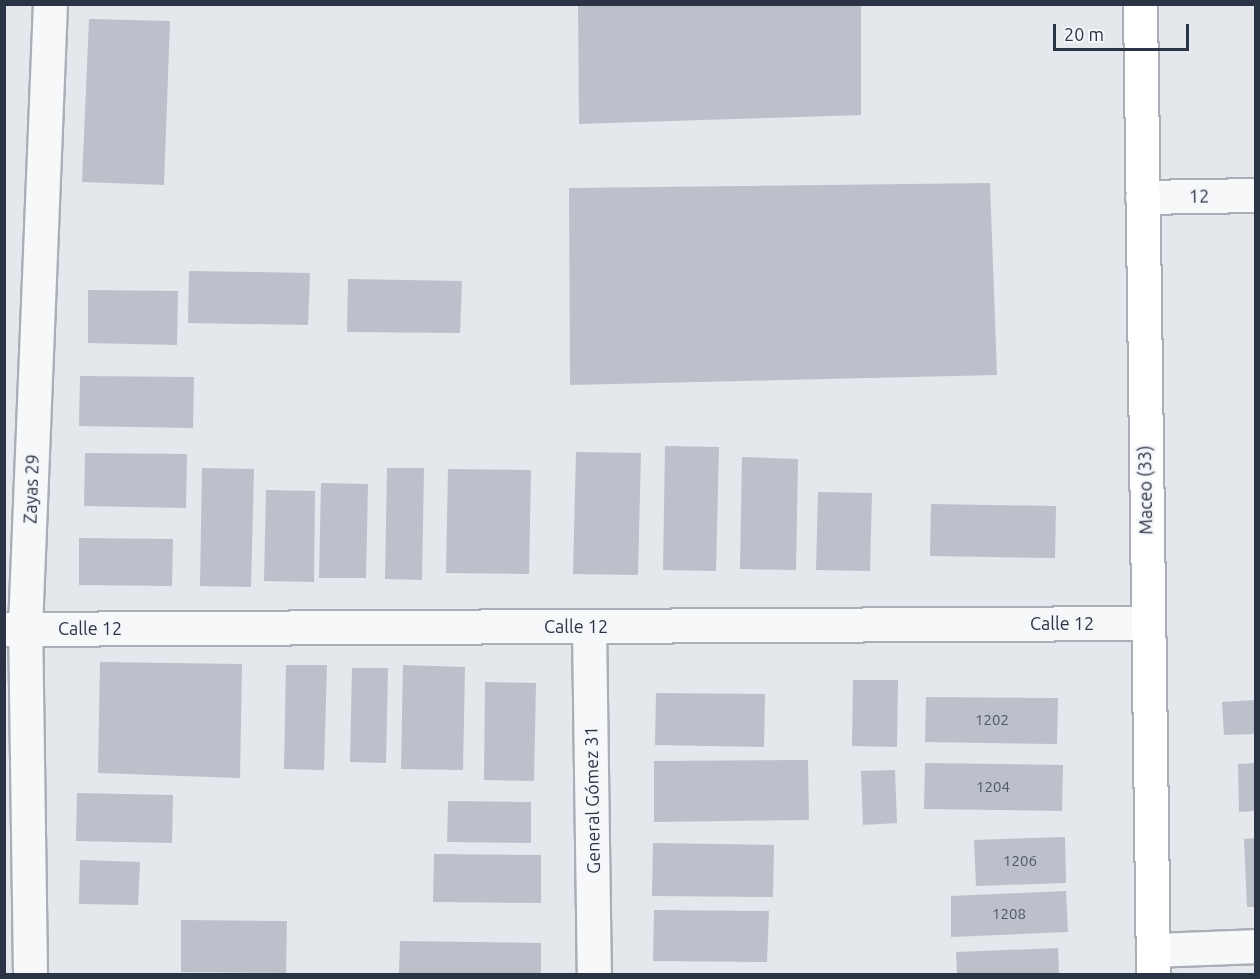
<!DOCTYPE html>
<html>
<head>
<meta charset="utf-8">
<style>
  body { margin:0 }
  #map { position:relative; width:1260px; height:979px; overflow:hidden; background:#e4e7ec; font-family:Ubuntu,sans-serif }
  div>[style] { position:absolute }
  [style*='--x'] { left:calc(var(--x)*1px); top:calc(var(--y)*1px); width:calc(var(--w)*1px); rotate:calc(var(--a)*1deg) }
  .building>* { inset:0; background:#bbc0ca }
  .roads { filter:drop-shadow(2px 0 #a9aeb7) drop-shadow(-2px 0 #a9aeb7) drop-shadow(0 2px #a9aeb7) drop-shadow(0 -2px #a9aeb7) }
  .minor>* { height:33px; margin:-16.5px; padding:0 16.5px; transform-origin:16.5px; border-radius:16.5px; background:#f7f8fa }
  .tertiary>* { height:33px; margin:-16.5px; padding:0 16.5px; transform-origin:16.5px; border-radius:16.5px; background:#f7f8fa }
  .primary>* { height:33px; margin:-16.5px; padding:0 16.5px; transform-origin:16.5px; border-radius:16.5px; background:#fff }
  span { translate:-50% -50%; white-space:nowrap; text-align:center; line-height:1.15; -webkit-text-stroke:5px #f4f6f9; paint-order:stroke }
  .number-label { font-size:15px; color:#4f5766 }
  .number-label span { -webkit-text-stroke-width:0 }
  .street-label { font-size:18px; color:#2b3445 }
  .frame { position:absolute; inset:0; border:6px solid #2b3445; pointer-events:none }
  .scale { position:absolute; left:1053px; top:24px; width:136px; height:27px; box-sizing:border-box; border:3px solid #2b3445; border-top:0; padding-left:8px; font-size:18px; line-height:21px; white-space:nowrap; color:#2b3445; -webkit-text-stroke:4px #f4f6f9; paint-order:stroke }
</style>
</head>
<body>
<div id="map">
  <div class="building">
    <i style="clip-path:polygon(578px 4px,861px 4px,861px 115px,579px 124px)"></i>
    <i style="clip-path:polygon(89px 19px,170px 21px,164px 185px,82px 182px)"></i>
    <i style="clip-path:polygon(990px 183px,997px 375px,570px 385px,569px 188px)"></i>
    <i style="clip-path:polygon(189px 271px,310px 273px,308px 325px,188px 323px)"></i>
    <i style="clip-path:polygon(348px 279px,462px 281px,460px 333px,347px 332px)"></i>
    <i style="clip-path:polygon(88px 290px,178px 291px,177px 345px,88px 343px)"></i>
    <i style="clip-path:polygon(80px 376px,194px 377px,193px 428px,79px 426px)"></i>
    <i style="clip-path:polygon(665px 446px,719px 447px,716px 571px,663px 570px)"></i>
    <i style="clip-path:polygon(576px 452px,641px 453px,638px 575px,573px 574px)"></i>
    <i style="clip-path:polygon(85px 453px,187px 454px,186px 508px,84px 506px)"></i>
    <i style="clip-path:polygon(742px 457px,798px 459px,796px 570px,740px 569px)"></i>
    <i style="clip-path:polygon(202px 468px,254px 469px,251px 587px,200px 586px)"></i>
    <i style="clip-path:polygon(387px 468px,424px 468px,422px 580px,385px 579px)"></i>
    <i style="clip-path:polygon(448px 469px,531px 470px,529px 574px,446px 573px)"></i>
    <i style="clip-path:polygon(321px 483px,368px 484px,366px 578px,319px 578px)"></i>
    <i style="clip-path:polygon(266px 490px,315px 491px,314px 582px,264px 581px)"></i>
    <i style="clip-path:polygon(818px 492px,872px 493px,870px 571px,816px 570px)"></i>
    <i style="clip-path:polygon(931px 504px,1056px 506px,1055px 558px,930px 556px)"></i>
    <i style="clip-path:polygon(79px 538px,173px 539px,172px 586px,79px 585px)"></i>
    <i style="clip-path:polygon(100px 662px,242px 664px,240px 778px,98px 773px)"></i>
    <i style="clip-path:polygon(286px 665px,327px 665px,324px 770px,284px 769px)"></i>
    <i style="clip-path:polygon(403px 665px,465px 667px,463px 770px,401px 769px)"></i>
    <i style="clip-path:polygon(352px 668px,388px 668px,386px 763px,350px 762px)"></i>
    <i style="clip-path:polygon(853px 680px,898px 680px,897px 747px,852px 746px)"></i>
    <i style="clip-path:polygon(485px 682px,536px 683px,534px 781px,484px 780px)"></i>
    <i style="clip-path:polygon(656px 693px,765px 694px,764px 747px,655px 745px)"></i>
    <i style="clip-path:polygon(926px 697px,1058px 698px,1057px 744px,925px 742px)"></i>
    <i style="clip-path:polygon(1256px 700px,1256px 734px,1224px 735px,1222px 702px)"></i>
    <i style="clip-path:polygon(808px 760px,809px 820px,654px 822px,654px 761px)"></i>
    <i style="clip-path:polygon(925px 763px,1063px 765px,1062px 811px,924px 809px)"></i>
    <i style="clip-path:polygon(1256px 763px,1256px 811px,1239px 812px,1238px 764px)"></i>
    <i style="clip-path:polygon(895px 770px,897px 823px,863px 825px,861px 771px)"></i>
    <i style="clip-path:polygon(77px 793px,173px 795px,172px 843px,76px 841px)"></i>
    <i style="clip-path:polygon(448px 801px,531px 802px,531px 843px,447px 842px)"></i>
    <i style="clip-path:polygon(1065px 837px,1066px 883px,976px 886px,974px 840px)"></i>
    <i style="clip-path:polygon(1256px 838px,1256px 907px,1247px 907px,1244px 839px)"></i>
    <i style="clip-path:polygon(653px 843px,774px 845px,773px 897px,652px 896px)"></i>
    <i style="clip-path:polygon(434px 854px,541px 855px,541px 903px,433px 902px)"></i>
    <i style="clip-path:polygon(80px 860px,140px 862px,138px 905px,79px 904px)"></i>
    <i style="clip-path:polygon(1066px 891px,1068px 932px,951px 937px,951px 896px)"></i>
    <i style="clip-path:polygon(654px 910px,769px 911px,767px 962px,653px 961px)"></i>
    <i style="clip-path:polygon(181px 920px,287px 921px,286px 973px,181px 972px)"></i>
    <i style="clip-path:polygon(400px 941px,541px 943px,541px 974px,399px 974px)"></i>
    <i style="clip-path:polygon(1058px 948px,1059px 974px,957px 974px,956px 952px)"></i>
  </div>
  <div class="roads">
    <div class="minor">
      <i style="--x:1142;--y:197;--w:114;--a:-1"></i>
      <i style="--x:589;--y:626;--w:348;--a:89.2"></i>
      <i style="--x:4;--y:629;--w:1143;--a:-0.3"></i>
      <i style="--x:1153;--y:950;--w:103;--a:-2.2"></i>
    </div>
    <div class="tertiary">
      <i style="--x:30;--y:974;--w:346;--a:-90.8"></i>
      <i style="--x:25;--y:628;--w:625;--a:-87.71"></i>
    </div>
    <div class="primary">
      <i style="--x:1140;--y:4;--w:970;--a:89.23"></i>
    </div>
  </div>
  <div class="number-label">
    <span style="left:992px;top:720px">1202</span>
    <span style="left:993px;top:787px">1204</span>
    <span style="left:1020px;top:861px">1206</span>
    <span style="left:1009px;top:914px">1208</span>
  </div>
  <div class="street-label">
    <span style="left:1199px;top:196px;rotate:-1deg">12</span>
    <span style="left:31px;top:489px;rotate:-88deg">Zayas 29</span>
    <span style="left:1145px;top:490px;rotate:-91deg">Maceo (33)</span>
    <span style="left:1062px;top:623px">Calle 12</span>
    <span style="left:576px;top:626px">Calle 12</span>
    <span style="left:90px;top:628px">Calle 12</span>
    <span style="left:592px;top:800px;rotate:-91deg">General Gómez 31</span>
  </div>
  <div class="frame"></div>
  <div class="scale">20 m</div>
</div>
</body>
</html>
